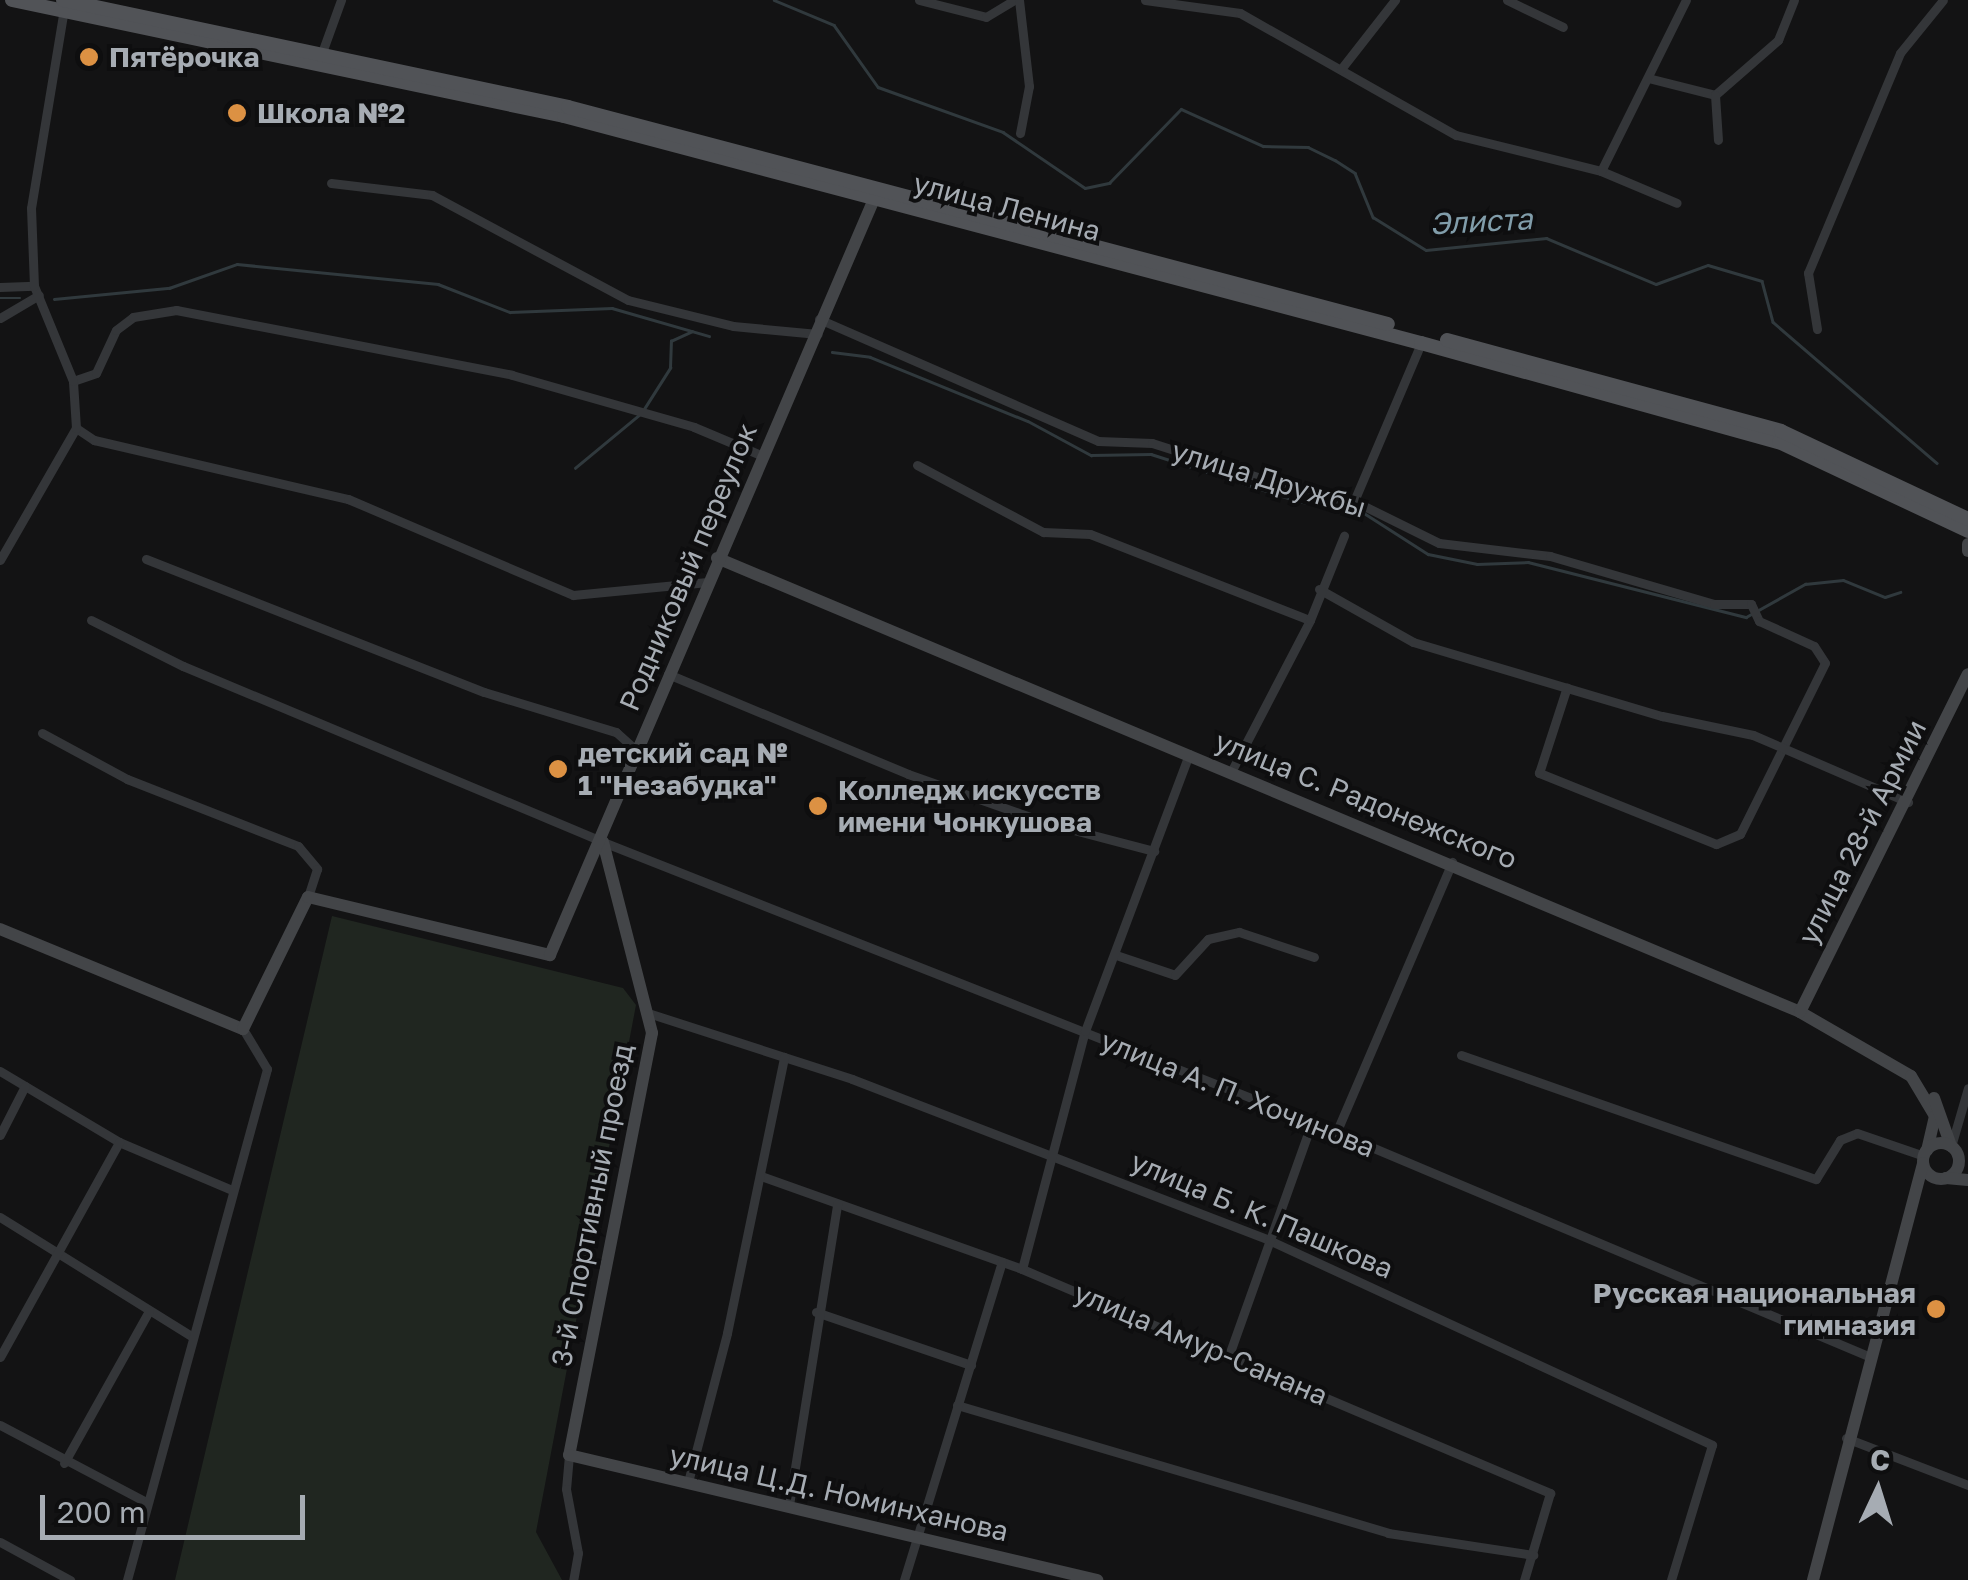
<!DOCTYPE html>
<html>
<head>
<meta charset="utf-8">
<style>
  body { margin:0 }
  #map { position:relative; width:1968px; height:1580px; overflow:hidden; background:#131314; font-family:"Golos Text",sans-serif }
  div>[style] { position:absolute }
  [style*='--x'] { left:calc(var(--x)*1px); top:calc(var(--y)*1px); width:calc(var(--w)*1px); rotate:calc(var(--a)*1deg) }
  .green>* { inset:0; background:#202620 }
  .stream>* { height:2.5px; margin:-1.25px; padding:0 1.25px; transform-origin:1.25px; border-radius:1.25px; background:#30393d }
  .street>* { height:9px; margin:-4.5px; padding:0 4.5px; transform-origin:4.5px; border-radius:4.5px; background:#343639 }
  .secondary>* { height:12px; margin:-6px; padding:0 6px; transform-origin:6px; border-radius:6px; background:#434548 }
  .secondary>.ring { margin:-6px; padding:0; box-sizing:content-box; background:none; border:12px solid #434548; border-radius:50% }
  .primary>* { height:14px; margin:-7px; padding:0 7px; transform-origin:7px; border-radius:7px; background:#515357 }
  .dots>* { width:28px; height:28px; translate:-50% -50%; box-sizing:border-box; border:5px solid #0e0e0f; border-radius:50% }
  span { translate:-50% -50%; white-space:nowrap; text-align:center; line-height:1.15; -webkit-text-stroke:8px #0e0e0f; paint-order:stroke }
  .poi-label { font-size:28px; color:#a6acb3; font-weight:700 }
  .left { translate:0 -50%; text-align:left }
  .right { translate:-100% -50%; text-align:right }
  .street-label { font-size:28px; color:#a6acb3 }
  .water-label { font-size:30px; color:#819daa; font-style:italic }
  .north { position:absolute; left:1828px; top:1440px; width:100px; height:100px; -webkit-text-stroke:8px #0e0e0f; paint-order:stroke; rotate:4deg; font-size:28px; font-weight:700; line-height:40px; text-align:center; color:#a6acb3 }
  .north::after { content:''; display:block; margin:auto; width:35px; height:45px; background:#a6acb3; clip-path:polygon(50% 0,100% 100%,50% 72%,0 100%) }
  .scale { position:absolute; left:40px; top:1495px; width:265px; height:45px; box-sizing:border-box; border:5px solid #a6acb3; border-top:0; padding-left:12px; font-size:30px; line-height:35px; white-space:nowrap; color:#a6acb3; -webkit-text-stroke:8px #0e0e0f; paint-order:stroke }
</style>
</head>
<body>
<div id="map">
  <div class="green">
    <i style="clip-path:polygon(332px 916px,623px 988px,636px 1005px,536px 1532px,562px 1580px,175px 1580px)"></i>
  </div>
  <div class="stream">
    <i style="--x:774;--y:0;--w:65;--a:22.6"></i>
    <i style="--x:834;--y:25;--w:76;--a:54.6"></i>
    <i style="--x:878;--y:87;--w:133;--a:19.8"></i>
    <i style="--x:1003;--y:132;--w:99;--a:34.3"></i>
    <i style="--x:1085;--y:188;--w:25;--a:-12"></i>
    <i style="--x:1109;--y:183;--w:103;--a:-45.8"></i>
    <i style="--x:1181;--y:109;--w:90;--a:24.3"></i>
    <i style="--x:1263;--y:146;--w:45;--a:1.3"></i>
    <i style="--x:1308;--y:147;--w:30;--a:26"></i>
    <i style="--x:1335;--y:160;--w:24;--a:33"></i>
    <i style="--x:1355;--y:173;--w:48;--a:67.8"></i>
    <i style="--x:1373;--y:217;--w:62;--a:31.9"></i>
    <i style="--x:1426;--y:250;--w:121;--a:-5.7"></i>
    <i style="--x:1546;--y:238;--w:119;--a:22.7"></i>
    <i style="--x:1656;--y:284;--w:55;--a:-20.1"></i>
    <i style="--x:1708;--y:265;--w:56;--a:16.5"></i>
    <i style="--x:1762;--y:281;--w:42;--a:75"></i>
    <i style="--x:1773;--y:322;--w:216;--a:40.7"></i>
    <i style="--x:0;--y:298;--w:20;--a:0"></i>
    <i style="--x:54;--y:299;--w:116;--a:-5.5"></i>
    <i style="--x:169;--y:288;--w:72;--a:-19.4"></i>
    <i style="--x:237;--y:264;--w:202;--a:5.7"></i>
    <i style="--x:438;--y:284;--w:77;--a:21.3"></i>
    <i style="--x:510;--y:312;--w:102;--a:-2.2"></i>
    <i style="--x:612;--y:308;--w:101;--a:16.1"></i>
    <i style="--x:832;--y:352;--w:38;--a:7"></i>
    <i style="--x:870;--y:357;--w:170;--a:22.1"></i>
    <i style="--x:1028;--y:421;--w:72;--a:28.4"></i>
    <i style="--x:1091;--y:455;--w:60;--a:-1"></i>
    <i style="--x:1151;--y:454;--w:153;--a:17.8"></i>
    <i style="--x:1297;--y:501;--w:68;--a:10.2"></i>
    <i style="--x:1364;--y:513;--w:76;--a:32.6"></i>
    <i style="--x:1428;--y:554;--w:50;--a:11.5"></i>
    <i style="--x:1477;--y:564;--w:51;--a:-2.2"></i>
    <i style="--x:1528;--y:562;--w:225;--a:14.2"></i>
    <i style="--x:1746;--y:617;--w:68;--a:-29.2"></i>
    <i style="--x:1805;--y:584;--w:38;--a:-6"></i>
    <i style="--x:1843;--y:580;--w:45;--a:22"></i>
    <i style="--x:1885;--y:597;--w:16;--a:-18"></i>
    <i style="--x:644;--y:409;--w:49;--a:-57.6"></i>
    <i style="--x:670;--y:368;--w:27;--a:-88"></i>
    <i style="--x:671;--y:341;--w:23;--a:-25"></i>
    <i style="--x:575;--y:468;--w:83;--a:-39.6"></i>
  </div>
  <div class="street">
    <i style="--x:919;--y:0;--w:69;--a:14.2"></i>
    <i style="--x:986;--y:17;--w:33;--a:-31"></i>
    <i style="--x:1019;--y:0;--w:87;--a:83.4"></i>
    <i style="--x:1029;--y:86;--w:48;--a:100.8"></i>
    <i style="--x:1145;--y:0;--w:96;--a:7.8"></i>
    <i style="--x:1240;--y:13;--w:248;--a:29.5"></i>
    <i style="--x:1456;--y:135;--w:149;--a:13.9"></i>
    <i style="--x:1601;--y:171;--w:82;--a:22.8"></i>
    <i style="--x:1507;--y:0;--w:62;--a:25.7"></i>
    <i style="--x:320;--y:58;--w:62;--a:-70.1"></i>
    <i style="--x:1341;--y:69;--w:88;--a:-52"></i>
    <i style="--x:1648;--y:78;--w:69;--a:14.2"></i>
    <i style="--x:1715;--y:95;--w:84;--a:-41.1"></i>
    <i style="--x:1778;--y:40;--w:43;--a:-68.2"></i>
    <i style="--x:1715;--y:95;--w:45;--a:86.2"></i>
    <i style="--x:1601;--y:171;--w:191;--a:-63.6"></i>
    <i style="--x:331;--y:183;--w:102;--a:6.8"></i>
    <i style="--x:432;--y:195;--w:222;--a:28.2"></i>
    <i style="--x:628;--y:300;--w:108;--a:13.9"></i>
    <i style="--x:733;--y:326;--w:85;--a:5.4"></i>
    <i style="--x:0;--y:287;--w:34;--a:-2"></i>
    <i style="--x:0;--y:318;--w:45;--a:-30.5"></i>
    <i style="--x:819;--y:319;--w:305;--a:23.6"></i>
    <i style="--x:1098;--y:441;--w:54;--a:2.1"></i>
    <i style="--x:1152;--y:443;--w:196;--a:17.8"></i>
    <i style="--x:1339;--y:503;--w:15;--a:-8"></i>
    <i style="--x:1354;--y:501;--w:95;--a:26.3"></i>
    <i style="--x:1439;--y:543;--w:112;--a:6.7"></i>
    <i style="--x:1550;--y:556;--w:171;--a:16.3"></i>
    <i style="--x:1714;--y:604;--w:37;--a:0"></i>
    <i style="--x:1751;--y:604;--w:19;--a:65"></i>
    <i style="--x:1759;--y:621;--w:60;--a:24.4"></i>
    <i style="--x:1814;--y:646;--w:20;--a:57"></i>
    <i style="--x:1825;--y:663;--w:191;--a:116.4"></i>
    <i style="--x:1740;--y:834;--w:26;--a:157"></i>
    <i style="--x:1716;--y:844;--w:191;--a:-158.1"></i>
    <i style="--x:1539;--y:773;--w:90;--a:-72"></i>
    <i style="--x:1817;--y:329;--w:57;--a:-99.1"></i>
    <i style="--x:1808;--y:273;--w:238;--a:-67.3"></i>
    <i style="--x:1900;--y:53;--w:68;--a:-50.9"></i>
    <i style="--x:73;--y:381;--w:24;--a:-19"></i>
    <i style="--x:96;--y:373;--w:47;--a:-65.1"></i>
    <i style="--x:116;--y:330;--w:21;--a:-37"></i>
    <i style="--x:133;--y:317;--w:44;--a:-9.2"></i>
    <i style="--x:176;--y:310;--w:342;--a:10.9"></i>
    <i style="--x:512;--y:375;--w:189;--a:15.9"></i>
    <i style="--x:694;--y:427;--w:75;--a:22.8"></i>
    <i style="--x:76;--y:428;--w:22;--a:34"></i>
    <i style="--x:94;--y:440;--w:261;--a:13.1"></i>
    <i style="--x:348;--y:499;--w:245;--a:23.1"></i>
    <i style="--x:573;--y:595;--w:135;--a:-5.5"></i>
    <i style="--x:917;--y:465;--w:143;--a:28"></i>
    <i style="--x:1043;--y:532;--w:47;--a:2.4"></i>
    <i style="--x:1090;--y:534;--w:236;--a:21.4"></i>
    <i style="--x:1354;--y:501;--w:172;--a:-67"></i>
    <i style="--x:146;--y:559;--w:363;--a:21.5"></i>
    <i style="--x:484;--y:692;--w:138;--a:16.9"></i>
    <i style="--x:616;--y:732;--w:28;--a:42"></i>
    <i style="--x:0;--y:560;--w:152;--a:-60.1"></i>
    <i style="--x:76;--y:428;--w:47;--a:-93.7"></i>
    <i style="--x:73;--y:381;--w:103;--a:-112.3"></i>
    <i style="--x:34;--y:286;--w:78;--a:-92.2"></i>
    <i style="--x:31;--y:208;--w:203;--a:-80.6"></i>
    <i style="--x:1319;--y:589;--w:108;--a:29.4"></i>
    <i style="--x:1413;--y:642;--w:260;--a:16.6"></i>
    <i style="--x:1662;--y:716;--w:93;--a:11.8"></i>
    <i style="--x:1753;--y:735;--w:169;--a:23.4"></i>
    <i style="--x:91;--y:620;--w:103;--a:26.6"></i>
    <i style="--x:183;--y:666;--w:455;--a:22.7"></i>
    <i style="--x:603;--y:842;--w:762;--a:21.55"></i>
    <i style="--x:1312;--y:1122;--w:603;--a:22.82"></i>
    <i style="--x:668;--y:674;--w:260;--a:22.6"></i>
    <i style="--x:908;--y:774;--w:147;--a:19.4"></i>
    <i style="--x:1047;--y:823;--w:111;--a:14.7"></i>
    <i style="--x:42;--y:733;--w:97;--a:28.4"></i>
    <i style="--x:127;--y:779;--w:184;--a:21.4"></i>
    <i style="--x:298;--y:846;--w:30;--a:50"></i>
    <i style="--x:317;--y:869;--w:29;--a:108"></i>
    <i style="--x:1231;--y:772;--w:171;--a:-62.5"></i>
    <i style="--x:1310;--y:620;--w:91;--a:-68"></i>
    <i style="--x:1116;--y:955;--w:62;--a:18.7"></i>
    <i style="--x:1175;--y:975;--w:49;--a:-47.5"></i>
    <i style="--x:1208;--y:939;--w:32;--a:-13"></i>
    <i style="--x:1239;--y:932;--w:79;--a:18.4"></i>
    <i style="--x:648;--y:1013;--w:214;--a:17.9"></i>
    <i style="--x:852;--y:1079;--w:449;--a:21.1"></i>
    <i style="--x:1271;--y:1241;--w:486;--a:24.8"></i>
    <i style="--x:1712;--y:1445;--w:141;--a:106.9"></i>
    <i style="--x:1461;--y:1055;--w:376;--a:19.3"></i>
    <i style="--x:1816;--y:1179;--w:46;--a:-58.4"></i>
    <i style="--x:1840;--y:1140;--w:18;--a:-22"></i>
    <i style="--x:1857;--y:1133;--w:71;--a:18.9"></i>
    <i style="--x:0;--y:1071;--w:139;--a:30.8"></i>
    <i style="--x:119;--y:1142;--w:123;--a:23"></i>
    <i style="--x:1336;--y:1133;--w:295;--a:-66.8"></i>
    <i style="--x:0;--y:1135;--w:55;--a:-63"></i>
    <i style="--x:1952;--y:1143;--w:57;--a:-73.8"></i>
    <i style="--x:761;--y:1176;--w:277;--a:19.6"></i>
    <i style="--x:1022;--y:1269;--w:574;--a:22.99"></i>
    <i style="--x:1550;--y:1493;--w:91;--a:106.6"></i>
    <i style="--x:0;--y:1217;--w:225;--a:31.9"></i>
    <i style="--x:1022;--y:1269;--w:246;--a:-75.2"></i>
    <i style="--x:1085;--y:1031;--w:296;--a:-69.4"></i>
    <i style="--x:816;--y:1312;--w:164;--a:18.9"></i>
    <i style="--x:1229;--y:1355;--w:247;--a:-70.4"></i>
    <i style="--x:0;--y:1357;--w:246;--a:-61"></i>
    <i style="--x:957;--y:1405;--w:450;--a:16.5"></i>
    <i style="--x:1388;--y:1533;--w:147;--a:8.6"></i>
    <i style="--x:0;--y:1425;--w:163;--a:27.8"></i>
    <i style="--x:1846;--y:1438;--w:131;--a:21.1"></i>
    <i style="--x:569;--y:1455;--w:34;--a:95"></i>
    <i style="--x:566;--y:1489;--w:65;--a:79.4"></i>
    <i style="--x:578;--y:1553;--w:27;--a:100"></i>
    <i style="--x:64;--y:1463;--w:174;--a:-60.8"></i>
    <i style="--x:688;--y:1482;--w:154;--a:-75.3"></i>
    <i style="--x:727;--y:1333;--w:282;--a:-78.3"></i>
    <i style="--x:789;--y:1505;--w:305;--a:-80.9"></i>
    <i style="--x:0;--y:1542;--w:80;--a:28.5"></i>
    <i style="--x:127;--y:1580;--w:530;--a:-74.68"></i>
    <i style="--x:267;--y:1069;--w:47;--a:-121"></i>
    <i style="--x:904;--y:1580;--w:333;--a:-72.9"></i>
  </div>
  <div class="secondary">
    <i style="--x:1968;--y:544;--w:7;--a:90"></i>
    <i style="--x:717;--y:558;--w:1174;--a:22.74"></i>
    <i style="--x:1800;--y:1012;--w:128;--a:30"></i>
    <i style="--x:1911;--y:1076;--w:47;--a:59"></i>
    <i style="--x:1935;--y:1116;--w:35;--a:103"></i>
    <i style="--x:603;--y:842;--w:197;--a:75.6"></i>
    <i style="--x:652;--y:1033;--w:430;--a:101.1"></i>
    <i style="--x:569;--y:1455;--w:543;--a:13.32"></i>
    <i style="--x:0;--y:929;--w:263;--a:22.4"></i>
    <i style="--x:243;--y:1029;--w:147;--a:-63.8"></i>
    <i style="--x:308;--y:897;--w:249;--a:13.5"></i>
    <i style="--x:550;--y:955;--w:823;--a:-66.8"></i>
    <i style="--x:1800;--y:1012;--w:377;--a:-63.6"></i>
    <i style="--x:1934;--y:1098;--w:51;--a:70.5"></i>
    <i class="ring" style="left:1923px;top:1143px;width:24px;height:24px"></i>
    <i style="--x:1946;--y:1178;--w:22;--a:5"></i>
    <i style="--x:1813;--y:1580;--w:431;--a:-75.2"></i>
  </div>
  <div class="primary">
    <i style="--x:12;--y:0;--w:564;--a:11.87"></i>
    <i style="--x:564;--y:116;--w:887;--a:14.84"></i>
    <i style="--x:1421;--y:343;--w:371;--a:15.5"></i>
    <i style="--x:1779;--y:442;--w:209;--a:25.2"></i>
    <i style="--x:63;--y:0;--w:516;--a:11.96"></i>
    <i style="--x:568;--y:107;--w:848;--a:14.82"></i>
    <i style="--x:1447;--y:340;--w:346;--a:15.2"></i>
    <i style="--x:1781;--y:431;--w:207;--a:25.2"></i>
  </div>
  <div class="dots">
    <i style="left:89px;top:57px;background:#dc9143"></i>
    <i style="left:237px;top:113px;background:#dc9143"></i>
    <i style="left:558px;top:769px;background:#dc9143"></i>
    <i style="left:818px;top:806px;background:#dc9143"></i>
    <i style="left:1936px;top:1309px;background:#dc9143"></i>
  </div>
  <div class="poi-label">
    <span class="left" style="left:109px;top:57px">Пятёрочка</span>
    <span class="left" style="left:257px;top:113px">Школа №2</span>
    <span class="left" style="left:578px;top:769px">детский сад №<br>1 "Незабудка"</span>
    <span class="left" style="left:838px;top:806px">Колледж искусств<br>имени Чонкушова</span>
    <span class="right" style="left:1916px;top:1309px">Русская национальная<br>гимназия</span>
  </div>
  <div class="street-label">
    <span style="left:1007px;top:207px;rotate:15deg">улица Ленина</span>
    <span style="left:1269px;top:479px;rotate:17deg">улица Дружбы</span>
    <span style="left:688px;top:567px;rotate:-67deg">Родниковый переулок</span>
    <span style="left:1366px;top:800px;rotate:22deg">улица С. Радонежского</span>
    <span style="left:1862px;top:832px;rotate:-63deg">улица 28-й Армии</span>
    <span style="left:1238px;top:1094px;rotate:22deg">улица А. П. Хочинова</span>
    <span style="left:592px;top:1205px;rotate:-79deg">3-й Спортивный проезд</span>
    <span style="left:1262px;top:1215px;rotate:23deg">улица Б. К. Пашкова</span>
    <span style="left:1201px;top:1344px;rotate:23deg">улица Амур-Санана</span>
    <span style="left:839px;top:1493px;rotate:13deg">улица Ц.Д. Номинханова</span>
  </div>
  <div class="water-label">
    <span style="left:1481px;top:221px;rotate:-3deg">Элиста</span>
  </div>
  <div class="north">С</div>
  <div class="scale">200 m</div>
</div>
</body>
</html>
